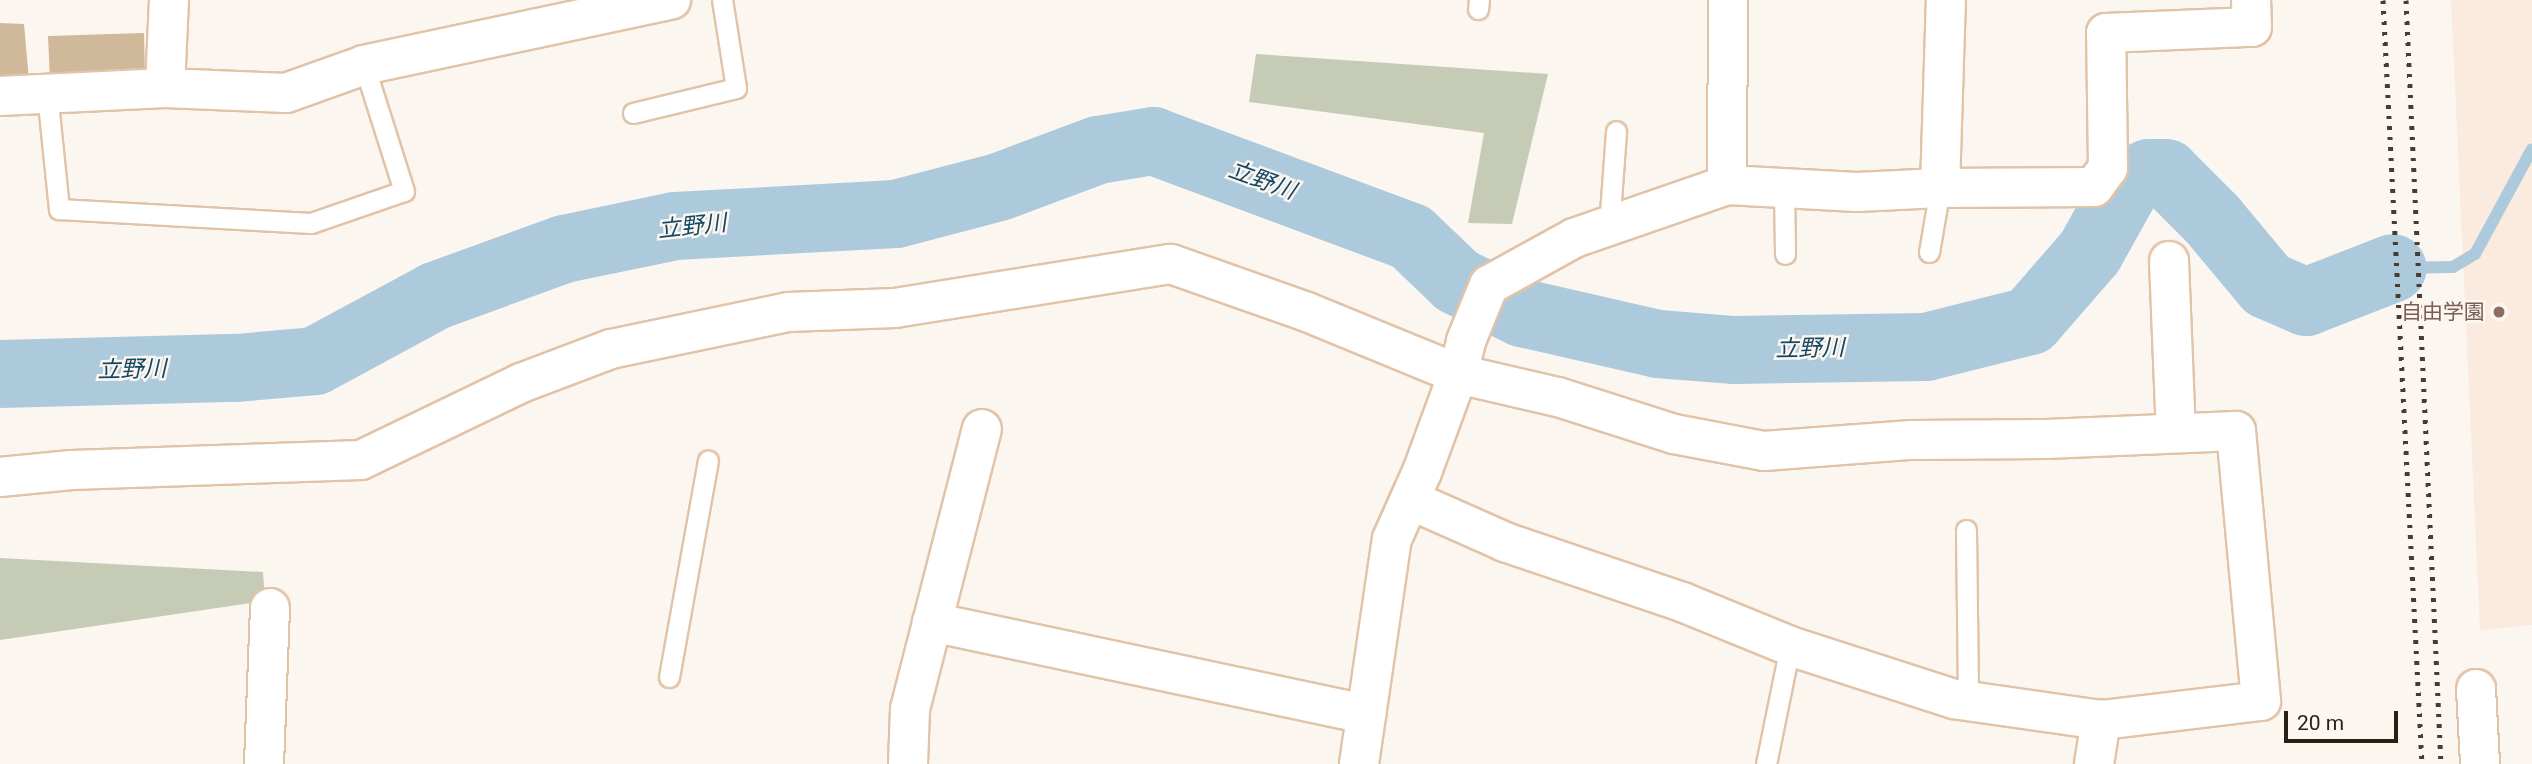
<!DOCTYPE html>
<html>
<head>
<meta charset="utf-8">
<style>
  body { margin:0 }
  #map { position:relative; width:2532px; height:764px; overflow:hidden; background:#fcf6f1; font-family:Roboto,"Noto Sans JP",sans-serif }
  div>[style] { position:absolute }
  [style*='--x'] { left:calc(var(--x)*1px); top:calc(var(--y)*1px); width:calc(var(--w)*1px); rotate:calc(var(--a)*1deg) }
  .built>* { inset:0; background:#faebde }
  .green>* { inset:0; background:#c6cbb6 }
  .stream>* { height:12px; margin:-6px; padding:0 6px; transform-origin:6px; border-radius:6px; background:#adcadd }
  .river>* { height:68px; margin:-34px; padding:0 34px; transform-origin:34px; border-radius:34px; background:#adcadd }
  .building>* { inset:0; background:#cfb99a }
  .roads { filter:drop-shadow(2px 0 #e1c3a8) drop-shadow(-2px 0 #e1c3a8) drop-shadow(0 2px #e1c3a8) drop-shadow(0 -2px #e1c3a8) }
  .service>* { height:19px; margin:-9.5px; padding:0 9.5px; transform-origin:9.5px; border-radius:9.5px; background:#fff }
  .minor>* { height:38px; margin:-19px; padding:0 19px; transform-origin:19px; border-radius:19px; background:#fff }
  .rail>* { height:5px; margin-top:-2.5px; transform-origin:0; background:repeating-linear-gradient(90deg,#463c32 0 3.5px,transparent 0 10.5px) }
  .dots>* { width:19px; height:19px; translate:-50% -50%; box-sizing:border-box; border:4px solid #fcf6f1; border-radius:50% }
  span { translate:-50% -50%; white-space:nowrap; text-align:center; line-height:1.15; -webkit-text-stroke:5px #fcf6f1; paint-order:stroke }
  .education-label { font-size:21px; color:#785e54 }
  .right { translate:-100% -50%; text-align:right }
  .water-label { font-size:23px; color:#134763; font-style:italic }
  .scale { position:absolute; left:2284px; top:711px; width:114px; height:32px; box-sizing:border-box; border:4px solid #2a1f15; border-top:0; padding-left:9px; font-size:21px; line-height:24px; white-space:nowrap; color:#2a1f15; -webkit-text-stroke:5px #fcf6f1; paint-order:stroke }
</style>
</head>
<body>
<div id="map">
  <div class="built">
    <i style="clip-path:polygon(2451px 0,2532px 0,2532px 625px,2480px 630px)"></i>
  </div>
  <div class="green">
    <i style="clip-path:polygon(1256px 54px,1548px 74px,1512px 224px,1468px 223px,1484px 133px,1249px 102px)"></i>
    <i style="clip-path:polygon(0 558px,263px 572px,265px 601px,0 640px)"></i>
  </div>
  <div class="stream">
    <i style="--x:2393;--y:268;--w:60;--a:-1"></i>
    <i style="--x:2453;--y:267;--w:26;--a:-31"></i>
    <i style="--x:2475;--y:254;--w:119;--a:-61.5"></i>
  </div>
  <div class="river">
    <i style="--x:0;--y:374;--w:237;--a:-1.5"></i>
    <i style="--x:237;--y:368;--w:78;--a:-5.1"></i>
    <i style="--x:315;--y:361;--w:136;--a:-28.4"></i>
    <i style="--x:435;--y:296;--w:137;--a:-20"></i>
    <i style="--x:564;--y:249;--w:113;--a:-11.7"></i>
    <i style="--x:675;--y:226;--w:221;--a:-3.1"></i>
    <i style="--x:896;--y:214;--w:106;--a:-14.7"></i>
    <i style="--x:999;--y:187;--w:106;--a:-20.5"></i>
    <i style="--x:1098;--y:150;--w:56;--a:-9.3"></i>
    <i style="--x:1153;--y:141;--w:275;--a:20.4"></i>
    <i style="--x:1411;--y:237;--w:64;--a:43.7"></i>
    <i style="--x:1457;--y:281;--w:72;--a:26.2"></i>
    <i style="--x:1522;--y:313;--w:139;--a:12.8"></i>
    <i style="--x:1658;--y:344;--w:77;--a:4.5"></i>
    <i style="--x:1735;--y:350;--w:191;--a:-0.9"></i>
    <i style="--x:1926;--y:347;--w:107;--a:-14"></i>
    <i style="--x:2030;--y:321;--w:91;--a:-49"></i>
    <i style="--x:2090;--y:252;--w:80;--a:-60.9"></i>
    <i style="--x:2129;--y:182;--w:22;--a:-24"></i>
    <i style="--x:2149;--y:173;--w:17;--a:0"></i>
    <i style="--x:2166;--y:173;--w:65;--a:45"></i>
    <i style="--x:2212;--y:219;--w:86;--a:50.2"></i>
    <i style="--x:2267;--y:285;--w:43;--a:23.6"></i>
    <i style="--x:2306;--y:302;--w:93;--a:-21.3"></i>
  </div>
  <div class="building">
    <i style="clip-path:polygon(0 23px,24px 24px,29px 80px,0 82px)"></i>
    <i style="clip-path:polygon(144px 33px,145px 76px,50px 80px,48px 36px)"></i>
  </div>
  <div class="roads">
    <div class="service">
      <i style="--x:1478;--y:9;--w:9;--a:-84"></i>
      <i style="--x:47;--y:93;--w:117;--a:84.1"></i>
      <i style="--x:59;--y:209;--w:252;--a:3.2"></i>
      <i style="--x:311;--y:223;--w:98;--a:-19"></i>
      <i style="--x:404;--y:191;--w:132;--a:-107.6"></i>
      <i style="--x:633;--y:113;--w:106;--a:-13.6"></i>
      <i style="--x:736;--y:88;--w:89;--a:-99"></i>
      <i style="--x:1784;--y:188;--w:66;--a:89.1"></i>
      <i style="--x:1609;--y:227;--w:96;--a:-85.8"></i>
      <i style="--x:1929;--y:252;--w:65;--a:-80.2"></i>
      <i style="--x:1966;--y:530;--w:170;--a:89.3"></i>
      <i style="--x:669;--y:677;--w:220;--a:-79.8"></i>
      <i style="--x:1766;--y:764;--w:120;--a:-78.5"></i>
    </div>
    <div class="minor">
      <i style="--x:165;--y:88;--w:88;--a:-87.4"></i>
      <i style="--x:0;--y:96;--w:165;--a:-2.8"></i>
      <i style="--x:165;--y:88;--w:121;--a:2.4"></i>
      <i style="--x:286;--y:93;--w:83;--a:-19.7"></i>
      <i style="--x:364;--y:65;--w:314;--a:-12"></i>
      <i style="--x:1727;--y:185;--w:130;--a:3.1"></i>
      <i style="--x:1857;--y:192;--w:83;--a:-2.8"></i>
      <i style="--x:1940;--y:188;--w:154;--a:-0.4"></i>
      <i style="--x:2094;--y:187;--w:24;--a:-54"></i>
      <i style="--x:2108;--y:168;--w:135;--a:-90.8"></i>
      <i style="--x:2106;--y:33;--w:146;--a:-2.4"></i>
      <i style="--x:2252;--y:27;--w:27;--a:-92"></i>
      <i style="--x:1940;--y:188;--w:188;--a:-88.2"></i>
      <i style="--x:2169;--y:261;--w:171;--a:87.7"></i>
      <i style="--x:0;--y:477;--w:72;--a:-5.6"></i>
      <i style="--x:72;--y:470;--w:289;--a:-2"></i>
      <i style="--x:361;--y:460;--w:178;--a:-25.7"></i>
      <i style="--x:521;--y:383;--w:96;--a:-20.7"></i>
      <i style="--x:611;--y:349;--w:181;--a:-11.8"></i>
      <i style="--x:788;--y:312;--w:107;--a:-2.1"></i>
      <i style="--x:895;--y:308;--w:279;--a:-9.1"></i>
      <i style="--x:1171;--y:264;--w:144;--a:19.4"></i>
      <i style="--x:1307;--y:312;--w:163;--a:22.3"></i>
      <i style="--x:1458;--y:374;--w:103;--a:13"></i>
      <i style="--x:1558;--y:397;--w:122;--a:17.7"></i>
      <i style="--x:1674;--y:434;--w:92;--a:10.7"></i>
      <i style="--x:1764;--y:451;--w:148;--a:-4.3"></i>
      <i style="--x:1912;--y:440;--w:134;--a:-0.4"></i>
      <i style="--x:2046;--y:439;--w:190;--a:-2.4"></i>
      <i style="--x:2236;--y:431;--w:271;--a:84.7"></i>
      <i style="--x:2261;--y:701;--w:161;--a:173.2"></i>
      <i style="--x:2101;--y:720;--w:148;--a:-171.9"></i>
      <i style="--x:1954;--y:699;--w:172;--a:-162.1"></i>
      <i style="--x:1790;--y:646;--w:117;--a:-157.8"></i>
      <i style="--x:1682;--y:602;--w:187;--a:-161.3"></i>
      <i style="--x:1505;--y:542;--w:104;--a:-156.1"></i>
      <i style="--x:932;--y:622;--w:444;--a:12"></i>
      <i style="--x:2476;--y:689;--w:75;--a:86.9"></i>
      <i style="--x:264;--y:764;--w:156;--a:-87.8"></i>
      <i style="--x:908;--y:764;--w:55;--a:-87.9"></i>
      <i style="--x:910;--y:709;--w:289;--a:-75.6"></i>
      <i style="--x:1359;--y:764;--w:227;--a:-81.7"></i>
      <i style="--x:1392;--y:539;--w:73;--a:-65.9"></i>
      <i style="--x:1422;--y:472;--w:104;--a:-69.8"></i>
      <i style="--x:1458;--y:374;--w:34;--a:-76"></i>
      <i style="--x:1466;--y:341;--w:61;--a:-67.7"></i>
      <i style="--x:1489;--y:285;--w:97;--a:-28.9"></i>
      <i style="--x:1574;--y:238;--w:162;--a:-19.1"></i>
      <i style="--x:1727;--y:185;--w:185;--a:-89.7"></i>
      <i style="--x:2094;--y:764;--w:45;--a:-81"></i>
    </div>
  </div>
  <div class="rail">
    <i style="--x:2383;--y:0;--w:765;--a:87.08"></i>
    <i style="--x:2406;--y:0;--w:765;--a:87.38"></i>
  </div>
  <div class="dots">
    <i style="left:2499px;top:312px;background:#8d6e63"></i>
  </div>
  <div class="education-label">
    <span class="right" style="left:2485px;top:312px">自由学園</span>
  </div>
  <div class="water-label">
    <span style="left:1262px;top:181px;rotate:20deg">立野川</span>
    <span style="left:692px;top:227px;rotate:-6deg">立野川</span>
    <span style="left:1810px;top:349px;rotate:-1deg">立野川</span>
    <span style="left:132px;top:370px;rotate:-1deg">立野川</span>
  </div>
  <div class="scale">20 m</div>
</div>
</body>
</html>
